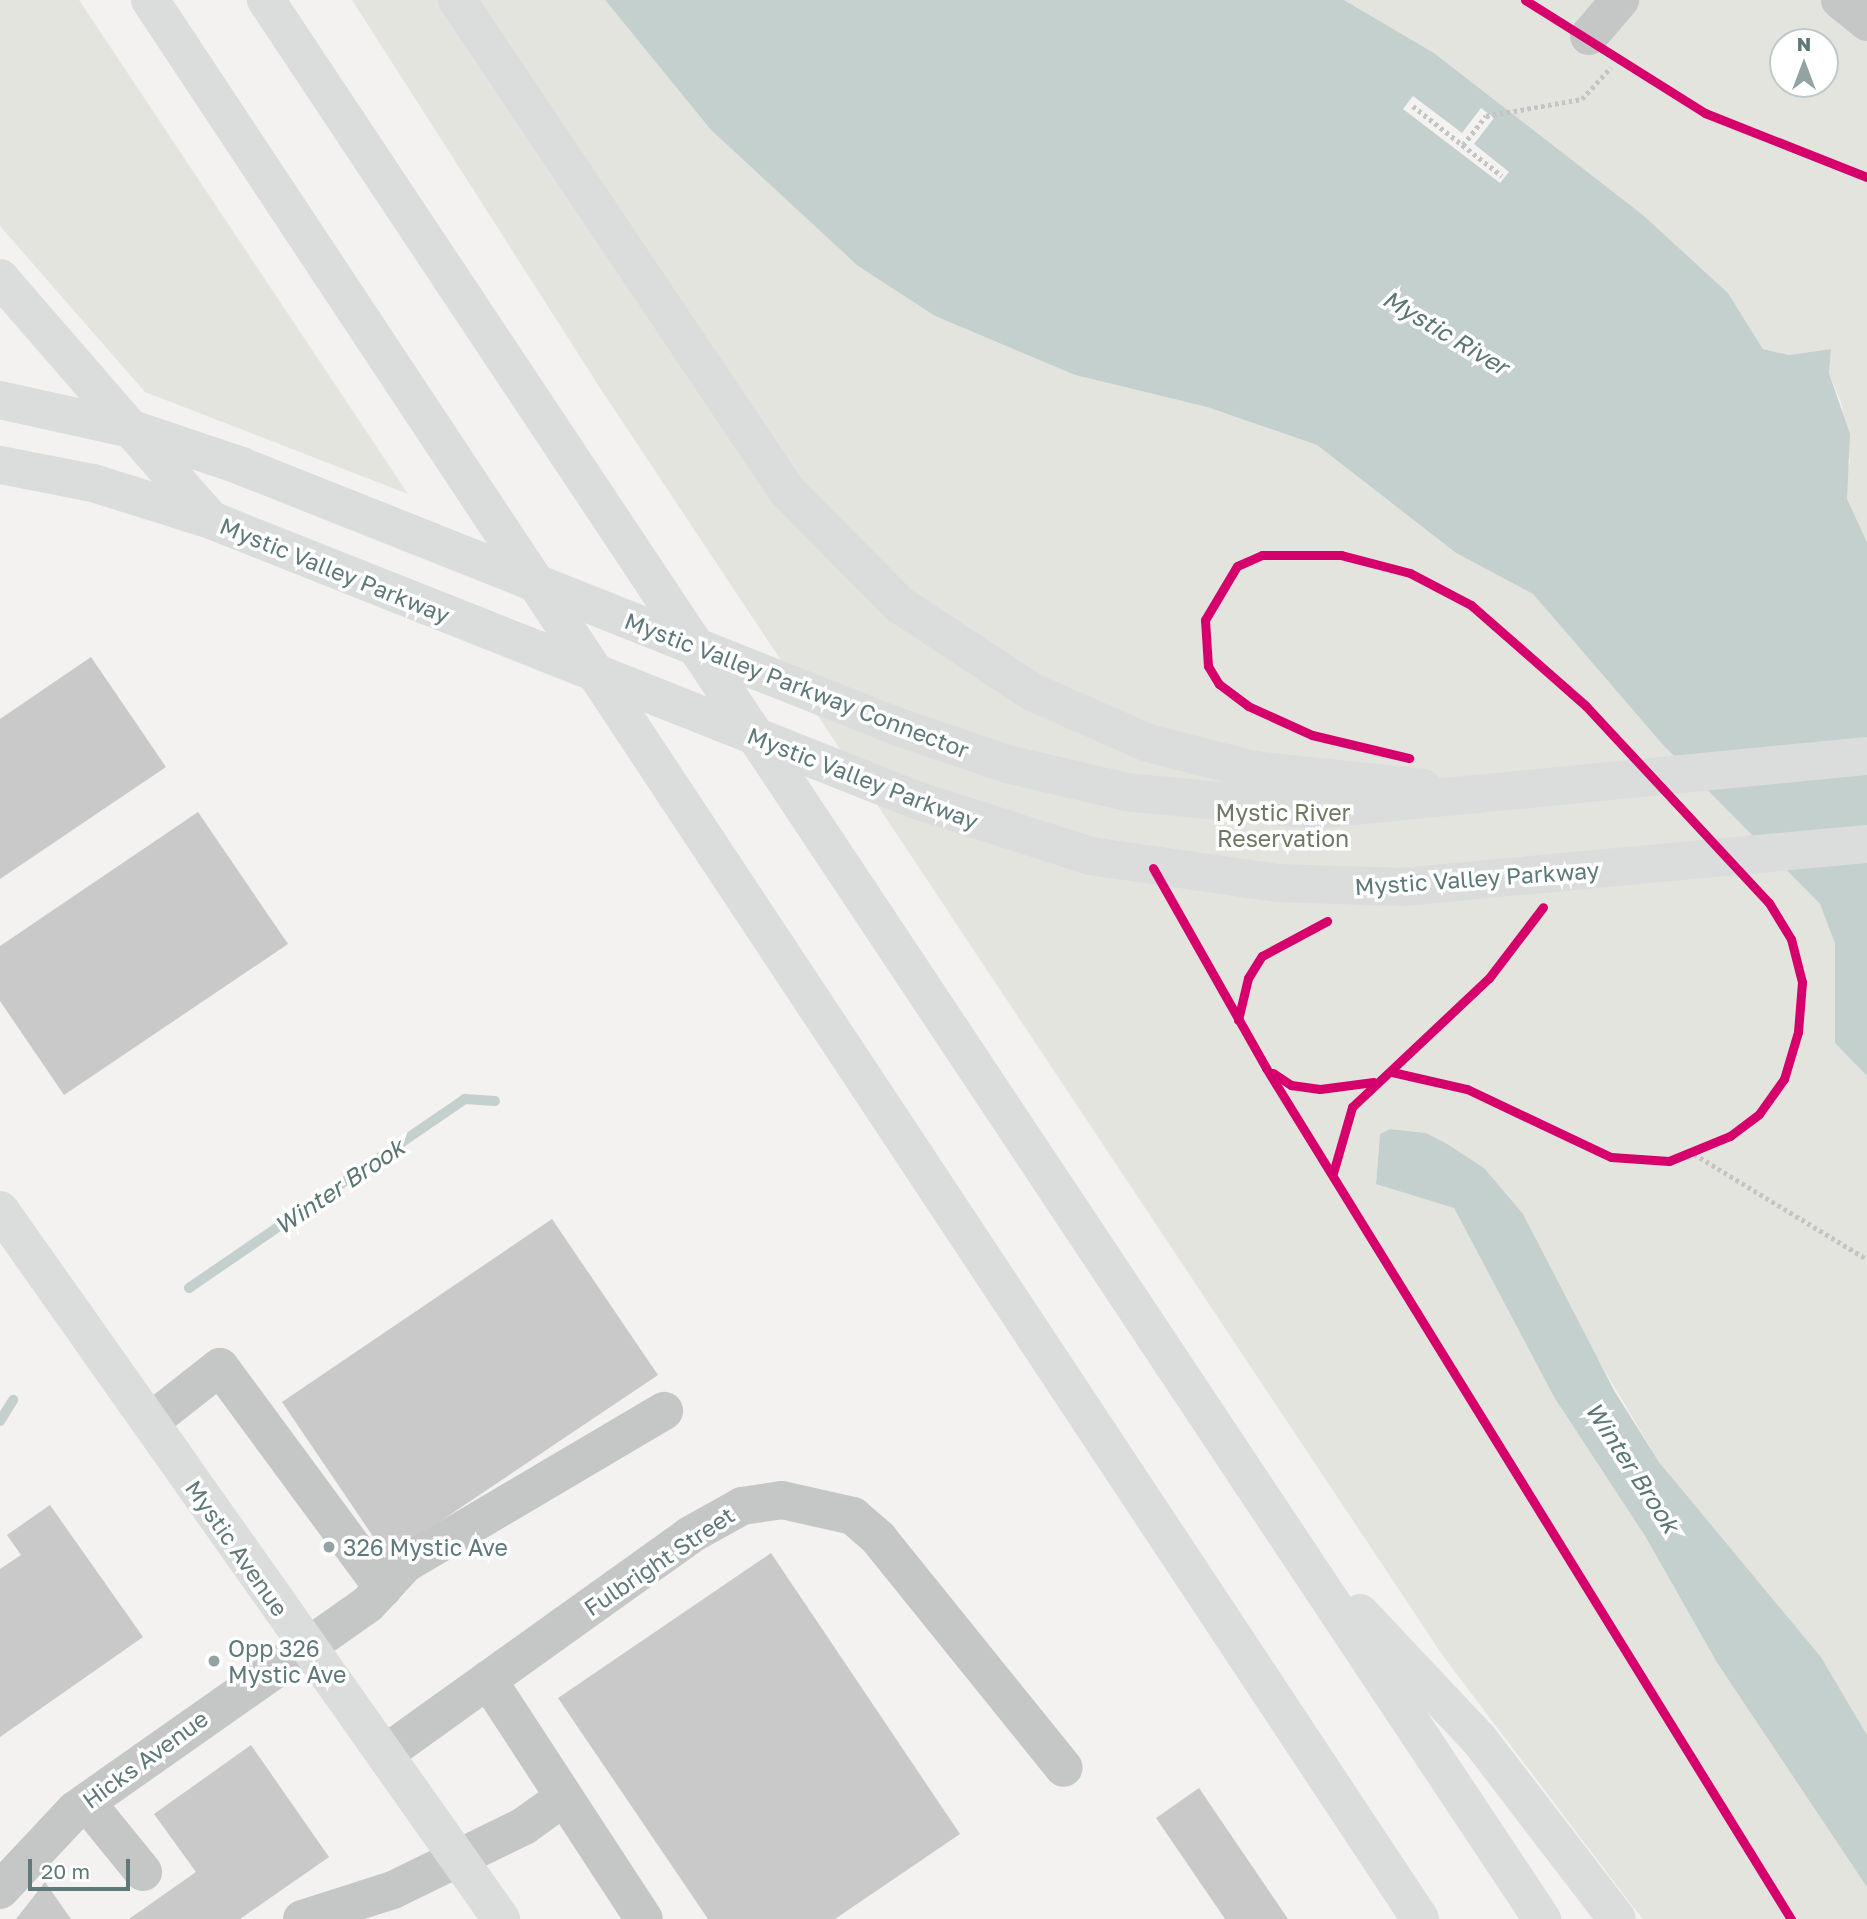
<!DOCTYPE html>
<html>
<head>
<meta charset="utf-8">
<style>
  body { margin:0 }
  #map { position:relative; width:1867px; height:1919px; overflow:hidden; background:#f3f2f0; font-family:"Golos Text",sans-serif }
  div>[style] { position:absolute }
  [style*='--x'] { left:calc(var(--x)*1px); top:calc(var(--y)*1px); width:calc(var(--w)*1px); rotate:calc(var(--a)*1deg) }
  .green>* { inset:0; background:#e3e4de }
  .water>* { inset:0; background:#c4d0ce }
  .pier>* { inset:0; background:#f3f2f0 }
  .stream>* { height:10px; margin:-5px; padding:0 5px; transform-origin:5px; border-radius:5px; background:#c4d0ce }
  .building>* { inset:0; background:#c8c9c8 }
  .path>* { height:4.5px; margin-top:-2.25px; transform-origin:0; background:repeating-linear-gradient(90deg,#c3c4c4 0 3.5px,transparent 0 7px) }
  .minor>* { height:38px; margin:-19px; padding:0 19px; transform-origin:19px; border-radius:19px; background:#c4c7c6 }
  .major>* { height:38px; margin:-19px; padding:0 19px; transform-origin:19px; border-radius:19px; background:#dbdcdc }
  .highway>* { height:38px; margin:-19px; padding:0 19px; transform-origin:19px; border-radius:19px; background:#dbdcdc }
  .cycleway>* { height:9px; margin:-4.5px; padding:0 4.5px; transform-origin:4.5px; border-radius:4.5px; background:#d6006c }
  .dots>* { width:19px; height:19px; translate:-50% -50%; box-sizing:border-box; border:4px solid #fff; border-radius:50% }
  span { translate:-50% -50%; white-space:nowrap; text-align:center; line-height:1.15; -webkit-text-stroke:7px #fff; paint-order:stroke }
  .street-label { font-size:23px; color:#5f797a }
  .park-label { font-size:23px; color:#6e7762 }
  .poi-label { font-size:23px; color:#5f797a }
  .left { translate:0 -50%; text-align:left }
  .water-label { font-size:24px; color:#5a7673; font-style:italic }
  .north { position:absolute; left:1769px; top:28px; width:70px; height:70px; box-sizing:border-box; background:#fff; border:2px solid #bfc9ca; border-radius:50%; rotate:0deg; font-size:19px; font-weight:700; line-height:28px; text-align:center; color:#5f797a }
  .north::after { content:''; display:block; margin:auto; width:24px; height:32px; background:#93a3a3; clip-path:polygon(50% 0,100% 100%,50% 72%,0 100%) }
  .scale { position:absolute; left:28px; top:1859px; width:102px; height:32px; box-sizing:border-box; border:4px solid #5f797a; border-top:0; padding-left:9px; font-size:21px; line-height:24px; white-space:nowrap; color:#5f797a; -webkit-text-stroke:5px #fff; paint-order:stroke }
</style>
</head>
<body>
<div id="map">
  <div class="green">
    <i style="clip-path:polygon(0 0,79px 0,408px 494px,145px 392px,0 226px)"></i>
    <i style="clip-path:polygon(352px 0,605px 0,711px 130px,858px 266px,935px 316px,1075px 375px,1207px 407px,1317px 445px,1456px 553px,1533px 594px,1663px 745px,1820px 904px,1835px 944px,1835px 1043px,1867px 1076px,1867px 1735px,1821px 1657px,1659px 1462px,1484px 1168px,1426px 1133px,1390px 1129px,1380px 1134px,1376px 1183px,1454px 1208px,1554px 1397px,1645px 1536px,1716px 1661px,1858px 1867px,1867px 1887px,1867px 1919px,1643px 1919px,1630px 1903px,1443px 1656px,602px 391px)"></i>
    <i style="clip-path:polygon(evenodd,1344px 0,1867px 0,1867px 542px,1847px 500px,1844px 475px,1850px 462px,1842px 405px,1829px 373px,1831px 349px,1789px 355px,1763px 349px,1728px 293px,1643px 215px,1434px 53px,1344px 0,1783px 42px,1825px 42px,1825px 84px,1783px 84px,1783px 42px)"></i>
  </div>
  <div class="water">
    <i style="clip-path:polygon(605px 0,1344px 0,1434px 53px,1643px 215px,1728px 293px,1763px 349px,1789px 355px,1831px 349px,1829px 373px,1850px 434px,1847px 499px,1867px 542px,1867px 1076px,1835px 1043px,1835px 944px,1820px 904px,1663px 745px,1533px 594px,1456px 553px,1317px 445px,1207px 407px,1075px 375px,935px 316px,858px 266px,711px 130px)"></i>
    <i style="clip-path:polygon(1390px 1129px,1426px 1133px,1447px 1144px,1484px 1168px,1523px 1214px,1615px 1392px,1659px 1462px,1821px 1657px,1867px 1735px,1867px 1887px,1716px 1661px,1645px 1536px,1554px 1397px,1454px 1208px,1376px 1184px,1380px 1134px)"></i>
  </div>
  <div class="pier">
    <i style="clip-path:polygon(1413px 96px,1462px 133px,1481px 108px,1494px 118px,1474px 144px,1509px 172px,1500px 183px,1403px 109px)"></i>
  </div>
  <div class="stream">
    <i style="--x:189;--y:1288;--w:335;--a:-34.4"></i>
    <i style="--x:465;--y:1099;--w:30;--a:4"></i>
    <i style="--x:0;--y:1421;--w:25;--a:-58"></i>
  </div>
  <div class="building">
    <i style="clip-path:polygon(91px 657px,166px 767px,0 879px,0 719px)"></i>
    <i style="clip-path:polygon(198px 812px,288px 944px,64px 1095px,0 1001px,0 946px)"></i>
    <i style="clip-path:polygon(552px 1219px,658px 1375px,387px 1557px,282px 1402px)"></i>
    <i style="clip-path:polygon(50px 1505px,143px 1637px,0 1737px,0 1569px,21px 1555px,7px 1535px)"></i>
    <i style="clip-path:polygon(771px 1553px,960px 1834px,835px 1919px,708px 1919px,558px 1698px)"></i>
    <i style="clip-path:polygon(251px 1745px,329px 1857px,240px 1919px,129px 1919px,196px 1872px,154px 1814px)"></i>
    <i style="clip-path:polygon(1199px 1788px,1288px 1919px,1225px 1919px,1156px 1818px)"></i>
    <i style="clip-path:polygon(45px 1882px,71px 1919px,16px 1919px)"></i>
  </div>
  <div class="path">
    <i style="--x:1413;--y:106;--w:113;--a:38.2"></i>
    <i style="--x:1463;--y:145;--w:37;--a:-52"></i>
    <i style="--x:1486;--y:116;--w:97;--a:-10"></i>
    <i style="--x:1582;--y:99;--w:43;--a:-47.8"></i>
    <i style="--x:1694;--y:1154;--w:202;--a:31.3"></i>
  </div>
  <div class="minor">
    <i style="--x:1840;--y:0;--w:35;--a:39"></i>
    <i style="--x:1589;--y:36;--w:48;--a:-49.3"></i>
    <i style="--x:150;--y:1422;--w:89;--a:-38.2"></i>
    <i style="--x:220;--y:1367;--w:275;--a:53.6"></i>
    <i style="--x:488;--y:1680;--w:285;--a:56.9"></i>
    <i style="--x:386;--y:1753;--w:374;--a:-35.6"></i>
    <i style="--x:690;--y:1535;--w:60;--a:-29.1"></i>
    <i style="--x:742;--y:1506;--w:40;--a:-8.5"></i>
    <i style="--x:782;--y:1500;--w:73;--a:12.7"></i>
    <i style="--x:853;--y:1516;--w:35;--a:41"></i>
    <i style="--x:879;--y:1539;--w:294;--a:51.1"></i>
    <i style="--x:87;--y:1803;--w:89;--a:50.9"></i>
    <i style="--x:0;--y:1890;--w:110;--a:-46.8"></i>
    <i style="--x:75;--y:1810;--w:358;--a:-35.1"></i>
    <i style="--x:368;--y:1604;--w:54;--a:-47.2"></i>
    <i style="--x:405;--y:1564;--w:301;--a:-30.6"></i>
    <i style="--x:302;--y:1919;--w:96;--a:-17.7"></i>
    <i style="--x:393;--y:1890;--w:146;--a:-26"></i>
    <i style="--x:524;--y:1826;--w:49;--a:-35.9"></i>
  </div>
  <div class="major">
    <i style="--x:457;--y:0;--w:592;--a:56.1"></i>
    <i style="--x:787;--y:491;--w:161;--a:45.3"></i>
    <i style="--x:900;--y:605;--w:158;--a:33.4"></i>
    <i style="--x:1032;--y:692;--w:127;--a:23.7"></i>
    <i style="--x:1148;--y:743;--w:108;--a:14.4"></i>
    <i style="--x:1253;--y:770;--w:171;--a:6"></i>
    <i style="--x:0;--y:278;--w:200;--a:49.1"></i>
    <i style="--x:0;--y:400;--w:134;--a:12.5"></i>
    <i style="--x:0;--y:465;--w:95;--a:11"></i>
    <i style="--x:93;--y:483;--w:124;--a:17.4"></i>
    <i style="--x:0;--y:1210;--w:868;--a:54.75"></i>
  </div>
  <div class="highway">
    <i style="--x:150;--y:0;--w:2301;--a:56.5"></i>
    <i style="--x:266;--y:0;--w:2305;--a:56.38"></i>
    <i style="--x:131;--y:429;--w:121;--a:48.7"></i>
    <i style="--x:211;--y:520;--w:759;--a:21.66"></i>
    <i style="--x:916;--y:800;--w:183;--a:17.8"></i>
    <i style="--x:1090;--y:856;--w:189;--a:8.2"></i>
    <i style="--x:1277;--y:883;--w:125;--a:1.8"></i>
    <i style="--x:1402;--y:887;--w:467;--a:-5.3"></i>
    <i style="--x:132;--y:429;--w:115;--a:18.7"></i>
    <i style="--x:241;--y:466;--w:702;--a:21.66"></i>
    <i style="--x:893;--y:725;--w:120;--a:18.9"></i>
    <i style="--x:1007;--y:764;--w:122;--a:13.2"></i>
    <i style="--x:1126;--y:792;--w:187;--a:5.5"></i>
    <i style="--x:1312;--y:810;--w:558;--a:-5.56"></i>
    <i style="--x:1360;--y:1613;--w:172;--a:46.7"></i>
    <i style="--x:1478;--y:1738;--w:228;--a:52.5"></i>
  </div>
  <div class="cycleway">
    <i style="--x:1525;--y:0;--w:213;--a:32.1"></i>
    <i style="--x:1705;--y:113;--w:174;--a:21.6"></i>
    <i style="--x:1153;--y:868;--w:230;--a:60.5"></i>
    <i style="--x:1266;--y:1068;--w:1000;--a:58.33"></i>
    <i style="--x:1238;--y:1020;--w:43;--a:-76.6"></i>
    <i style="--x:1248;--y:978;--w:26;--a:-58"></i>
    <i style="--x:1262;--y:956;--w:74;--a:-28.3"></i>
    <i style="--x:1392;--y:1072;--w:77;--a:12.8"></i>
    <i style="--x:1467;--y:1089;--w:159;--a:25.3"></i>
    <i style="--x:1611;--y:1157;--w:58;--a:3.9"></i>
    <i style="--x:1669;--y:1161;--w:66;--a:-22.3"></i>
    <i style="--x:1730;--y:1136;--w:36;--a:-37"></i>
    <i style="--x:1759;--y:1114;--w:43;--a:-54.5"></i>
    <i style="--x:1784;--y:1079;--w:49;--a:-73.4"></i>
    <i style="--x:1798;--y:1032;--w:50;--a:-85.4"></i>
    <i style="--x:1802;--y:982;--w:44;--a:-104.3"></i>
    <i style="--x:1791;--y:939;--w:42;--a:-121.4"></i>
    <i style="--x:1769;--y:903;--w:269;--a:-132.9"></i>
    <i style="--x:1586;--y:706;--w:153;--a:-138.7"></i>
    <i style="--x:1471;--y:605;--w:69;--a:-152.3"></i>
    <i style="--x:1410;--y:573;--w:71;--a:-165.4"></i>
    <i style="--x:1341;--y:555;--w:79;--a:180"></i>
    <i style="--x:1262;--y:555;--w:27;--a:156"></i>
    <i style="--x:1237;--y:566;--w:63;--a:120.7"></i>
    <i style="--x:1205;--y:620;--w:46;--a:86.3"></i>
    <i style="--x:1208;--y:666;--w:21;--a:59"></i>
    <i style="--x:1219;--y:684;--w:36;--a:37"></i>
    <i style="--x:1248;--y:706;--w:70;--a:24.4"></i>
    <i style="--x:1312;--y:735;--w:100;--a:13.3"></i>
    <i style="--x:1273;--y:1073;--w:22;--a:34"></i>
    <i style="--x:1291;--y:1085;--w:29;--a:8"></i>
    <i style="--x:1320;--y:1089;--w:54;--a:-7.4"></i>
    <i style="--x:1333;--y:1173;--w:69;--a:-73.9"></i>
    <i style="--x:1352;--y:1107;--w:188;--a:-43.3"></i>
    <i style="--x:1489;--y:978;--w:89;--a:-52.7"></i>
  </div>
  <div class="dots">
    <i style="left:329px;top:1547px;background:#93a3a3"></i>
    <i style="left:214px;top:1661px;background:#93a3a3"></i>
  </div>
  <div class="street-label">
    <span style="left:335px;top:570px;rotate:22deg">Mystic Valley Parkway</span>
    <span style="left:797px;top:685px;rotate:21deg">Mystic Valley Parkway Connector</span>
    <span style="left:863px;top:778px;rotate:21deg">Mystic Valley Parkway</span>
    <span style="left:1477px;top:878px;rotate:-4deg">Mystic Valley Parkway</span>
    <span style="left:237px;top:1548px;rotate:55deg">Mystic Avenue</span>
    <span style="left:659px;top:1561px;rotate:-34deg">Fulbright Street</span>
    <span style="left:145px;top:1759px;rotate:-36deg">Hicks Avenue</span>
  </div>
  <div class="park-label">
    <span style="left:1283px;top:825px">Mystic River<br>Reservation</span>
  </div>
  <div class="poi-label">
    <span class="left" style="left:343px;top:1547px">326 Mystic Ave</span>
    <span class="left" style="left:228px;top:1661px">Opp 326<br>Mystic Ave</span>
  </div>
  <div class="water-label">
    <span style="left:1446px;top:332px;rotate:31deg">Mystic River</span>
    <span style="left:339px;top:1186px;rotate:-34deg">Winter Brook</span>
    <span style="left:1633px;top:1467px;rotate:57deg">Winter Brook</span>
  </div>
  <div class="north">N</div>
  <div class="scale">20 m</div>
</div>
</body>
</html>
